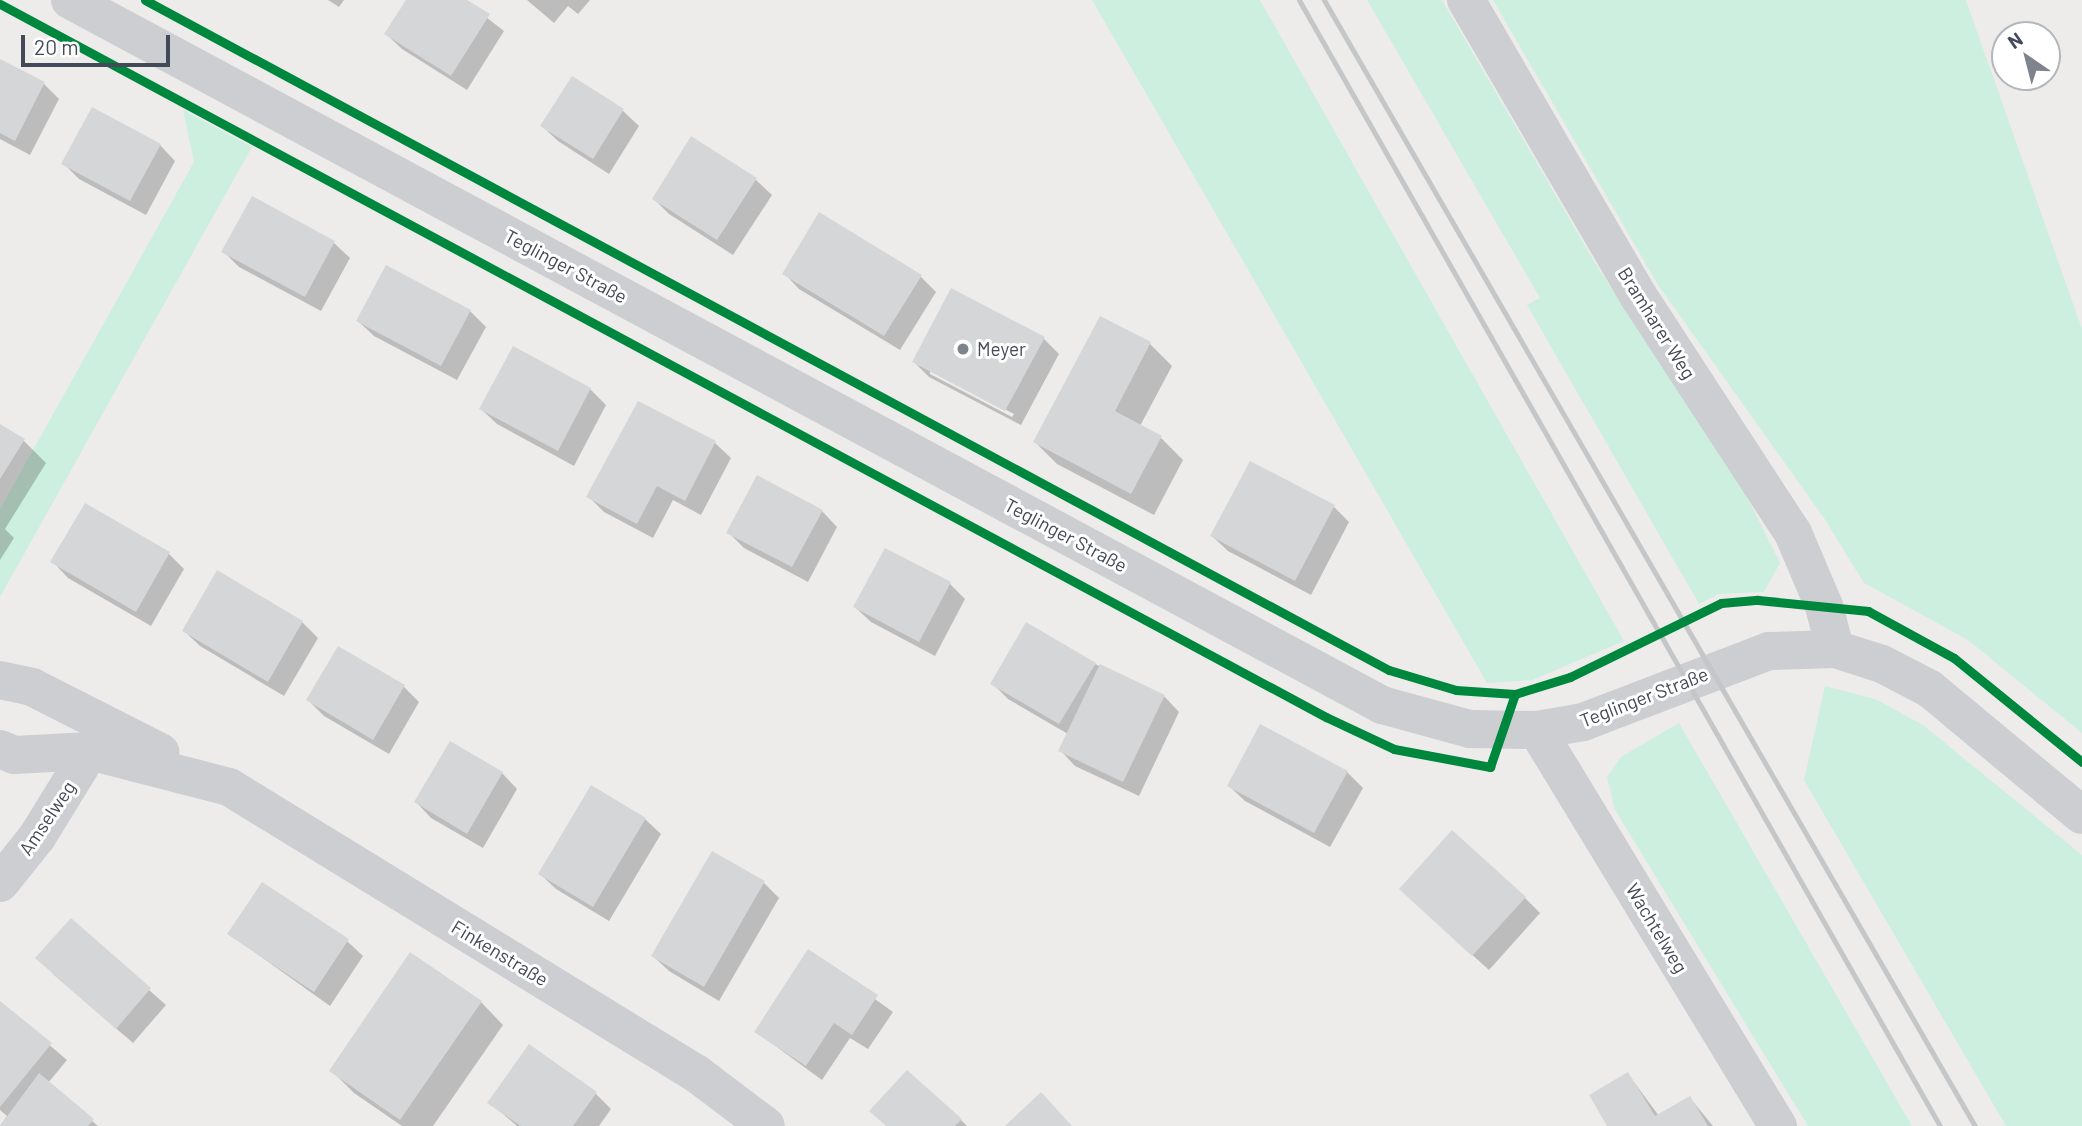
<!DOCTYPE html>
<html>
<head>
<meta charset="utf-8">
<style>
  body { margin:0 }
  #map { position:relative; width:2082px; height:1126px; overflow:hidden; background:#edeceb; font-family:Barlow,sans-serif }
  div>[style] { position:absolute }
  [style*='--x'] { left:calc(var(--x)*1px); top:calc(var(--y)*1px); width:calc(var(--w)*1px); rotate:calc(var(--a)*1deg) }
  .green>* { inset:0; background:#cdefdf }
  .shadow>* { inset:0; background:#0003 }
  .building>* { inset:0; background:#d5d6d8 }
  .minor>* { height:38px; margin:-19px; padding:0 19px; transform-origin:19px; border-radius:19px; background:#ccced2 }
  .tertiary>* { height:38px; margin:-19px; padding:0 19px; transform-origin:19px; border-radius:19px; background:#ccced2 }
  .rail>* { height:5px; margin:-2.5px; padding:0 2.5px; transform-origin:2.5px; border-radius:2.5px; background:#c4c6c8 }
  .cycleway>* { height:9px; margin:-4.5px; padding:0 4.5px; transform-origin:4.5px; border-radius:4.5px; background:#00873e }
  .dots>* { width:19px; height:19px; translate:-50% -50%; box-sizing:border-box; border:4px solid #fff; border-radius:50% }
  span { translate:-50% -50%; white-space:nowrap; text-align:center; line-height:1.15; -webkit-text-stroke:6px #fff; paint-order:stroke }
  .street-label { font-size:19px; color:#424a5a }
  .poi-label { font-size:19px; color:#424a5a }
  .left { translate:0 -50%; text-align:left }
  .north { position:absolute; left:1991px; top:21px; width:70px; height:70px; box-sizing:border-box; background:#fff; border:2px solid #b3b7bd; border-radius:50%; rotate:325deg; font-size:19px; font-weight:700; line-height:28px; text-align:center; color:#424a5a }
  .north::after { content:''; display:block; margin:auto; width:24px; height:32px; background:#7e838d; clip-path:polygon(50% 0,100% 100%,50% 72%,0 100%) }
  .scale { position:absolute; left:21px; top:35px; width:149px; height:32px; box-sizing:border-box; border:4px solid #424a5a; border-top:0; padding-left:9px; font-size:21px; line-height:24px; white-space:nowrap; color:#424a5a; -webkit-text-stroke:5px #fff; paint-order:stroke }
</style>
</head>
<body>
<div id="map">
  <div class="green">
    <i style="clip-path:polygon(1092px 0,1260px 0,1624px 641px,1532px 680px,1487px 683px)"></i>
    <i style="clip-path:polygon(1367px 0,1442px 0,1598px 268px,1738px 479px,1780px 563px,1764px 592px,1719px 594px,1699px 604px,1527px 305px,1540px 298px)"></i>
    <i style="clip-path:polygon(1493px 0,1966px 0,2082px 329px,2082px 733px,1968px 640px,1864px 583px,1824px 518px,1658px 285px)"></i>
    <i style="clip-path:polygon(183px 110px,252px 147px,0 597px,0 509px,194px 162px)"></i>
    <i style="clip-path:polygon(1825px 686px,1875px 699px,1923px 725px,2082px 855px,2082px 1126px,2006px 1126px,1804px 780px)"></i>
    <i style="clip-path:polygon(1679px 723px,1912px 1126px,1808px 1126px,1615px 810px,1607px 777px,1621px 757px)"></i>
  </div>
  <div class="shadow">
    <i style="clip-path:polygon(328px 0,344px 0,339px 7px)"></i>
    <i style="clip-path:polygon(408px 0,464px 0,504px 31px,467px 90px,402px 49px,386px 34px)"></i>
    <i style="clip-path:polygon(527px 0,590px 0,578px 14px,568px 6px,554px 23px)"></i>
    <i style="clip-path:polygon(0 61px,44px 84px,59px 99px,30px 155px,0 139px)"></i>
    <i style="clip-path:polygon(573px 79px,623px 111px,639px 126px,609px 174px,558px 141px,542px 126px)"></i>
    <i style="clip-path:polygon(692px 138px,756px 180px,772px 195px,733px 255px,669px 214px,654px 199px)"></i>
    <i style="clip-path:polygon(160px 145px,175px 161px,146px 215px,79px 179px,63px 163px)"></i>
    <i style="clip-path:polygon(252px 199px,334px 243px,350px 258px,321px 311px,239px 267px,223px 251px)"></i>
    <i style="clip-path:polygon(387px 267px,470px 311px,486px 327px,457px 380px,374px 336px,358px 321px)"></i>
    <i style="clip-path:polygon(784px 273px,921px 277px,936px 292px,900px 350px,799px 289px)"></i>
    <i style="clip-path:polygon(evenodd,1044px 339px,1059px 354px,1021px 425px,929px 377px,914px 362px,1044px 339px,930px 370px,1014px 414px,1012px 417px,930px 374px,930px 370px)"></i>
    <i style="clip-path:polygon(1150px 344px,1172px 366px,1140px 426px,1161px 438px,1183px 460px,1154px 515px,1057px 464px,1035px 442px)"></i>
    <i style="clip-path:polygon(513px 349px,590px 389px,606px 405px,574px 466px,497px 424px,481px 409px)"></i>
    <i style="clip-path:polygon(639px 403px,715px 443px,731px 458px,701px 515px,673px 500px,653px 538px,604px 512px,589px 497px)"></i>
    <i style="clip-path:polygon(0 426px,24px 441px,46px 463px,5px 529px,14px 538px,0 560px)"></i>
    <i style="clip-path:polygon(1334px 507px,1349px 522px,1311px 595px,1228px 551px,1212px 536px)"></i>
    <i style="clip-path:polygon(822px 511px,837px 527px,808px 582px,744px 548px,729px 533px)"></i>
    <i style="clip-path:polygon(169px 554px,184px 569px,151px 626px,68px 578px,53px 562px)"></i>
    <i style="clip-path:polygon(218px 573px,302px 622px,318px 638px,284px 696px,200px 646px,184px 631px)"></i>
    <i style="clip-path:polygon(950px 584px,965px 599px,935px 656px,871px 622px,855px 607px)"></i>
    <i style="clip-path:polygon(339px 648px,404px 687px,419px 702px,389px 754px,324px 716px,308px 700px)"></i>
    <i style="clip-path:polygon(1095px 664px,1164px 696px,1179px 712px,1139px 796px,1075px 766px,1060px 750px,1068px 734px,1008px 699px,992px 683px)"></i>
    <i style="clip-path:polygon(1347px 772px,1363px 788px,1330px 847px,1245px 801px,1229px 786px)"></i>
    <i style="clip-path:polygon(502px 773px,517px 789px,483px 848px,431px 818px,416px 802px)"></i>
    <i style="clip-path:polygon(645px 819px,661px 834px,609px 921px,556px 889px,540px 874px)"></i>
    <i style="clip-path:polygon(764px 883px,779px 898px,719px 1001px,669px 971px,653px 956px)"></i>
    <i style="clip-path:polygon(1525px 898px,1540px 913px,1489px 970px,1417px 905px)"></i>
    <i style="clip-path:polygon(71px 921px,166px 1005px,133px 1043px,53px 974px)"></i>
    <i style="clip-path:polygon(229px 934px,347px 941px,363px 956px,330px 1006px)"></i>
    <i style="clip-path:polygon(808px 951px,893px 1012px,868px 1049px,850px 1038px,822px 1080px,756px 1032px)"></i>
    <i style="clip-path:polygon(481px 1002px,503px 1025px,433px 1126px,402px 1126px,354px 1093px,331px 1070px)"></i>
    <i style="clip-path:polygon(0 1003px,67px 1060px,48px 1083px,98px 1126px,0 1126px,7px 1116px,0 1110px)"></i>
    <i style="clip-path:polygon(1628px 1074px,1659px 1116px,1690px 1098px,1713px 1126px,1609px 1126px)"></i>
    <i style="clip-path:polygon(595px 1093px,611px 1109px,599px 1126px,517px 1126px,490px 1103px)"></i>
    <i style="clip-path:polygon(961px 1120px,967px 1126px,887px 1126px)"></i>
  </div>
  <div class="building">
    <i style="clip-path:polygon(406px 0,467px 0,490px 14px,451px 76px,384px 34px)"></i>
    <i style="clip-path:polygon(0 59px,45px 82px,15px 141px,0 133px)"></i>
    <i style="clip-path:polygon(572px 76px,624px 109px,593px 159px,540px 126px)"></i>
    <i style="clip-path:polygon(92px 107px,161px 144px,130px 201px,61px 164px)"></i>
    <i style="clip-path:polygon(691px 136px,757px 178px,717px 240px,652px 199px)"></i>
    <i style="clip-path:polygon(252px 196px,335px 241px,305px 297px,221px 252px)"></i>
    <i style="clip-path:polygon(819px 212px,922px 275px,884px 336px,782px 274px)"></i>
    <i style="clip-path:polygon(386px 265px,471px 310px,441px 366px,356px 321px)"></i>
    <i style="clip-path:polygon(951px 288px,1045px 337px,1005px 411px,912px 362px)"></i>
    <i style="clip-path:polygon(1100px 316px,1151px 342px,1115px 411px,1162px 436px,1131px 494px,1033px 442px)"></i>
    <i style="clip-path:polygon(513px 346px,591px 388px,558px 451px,479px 409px)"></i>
    <i style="clip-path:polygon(638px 401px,716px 441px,685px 501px,657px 486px,637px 524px,586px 497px)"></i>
    <i style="clip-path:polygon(0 424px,25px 439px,0 479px)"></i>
    <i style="clip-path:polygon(1250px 461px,1335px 505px,1295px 581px,1210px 536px)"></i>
    <i style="clip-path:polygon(757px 475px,823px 510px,792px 567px,726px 533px)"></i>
    <i style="clip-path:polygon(85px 503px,170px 552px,136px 612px,50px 562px)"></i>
    <i style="clip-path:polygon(885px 548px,951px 582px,919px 642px,853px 607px)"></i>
    <i style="clip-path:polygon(217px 570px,303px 621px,268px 682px,182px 631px)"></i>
    <i style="clip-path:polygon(1026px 622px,1096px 663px,1059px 724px,990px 684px)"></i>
    <i style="clip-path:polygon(338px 646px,405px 685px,373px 740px,306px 700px)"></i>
    <i style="clip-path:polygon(1100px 664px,1165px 695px,1123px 782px,1058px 751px)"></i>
    <i style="clip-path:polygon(1260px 724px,1348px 771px,1314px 833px,1227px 786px)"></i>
    <i style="clip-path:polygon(450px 741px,503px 772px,467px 834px,414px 802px)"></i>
    <i style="clip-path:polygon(591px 785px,646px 818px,593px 907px,538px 874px)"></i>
    <i style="clip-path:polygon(1452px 830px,1526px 897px,1472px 956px,1399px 889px)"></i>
    <i style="clip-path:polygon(712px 851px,765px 881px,704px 987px,651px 956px)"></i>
    <i style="clip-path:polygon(262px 882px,349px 939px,314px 992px,227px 934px)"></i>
    <i style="clip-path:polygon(71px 918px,151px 988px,116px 1029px,35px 958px)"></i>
    <i style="clip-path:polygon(808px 949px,878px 995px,852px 1035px,834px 1023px,806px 1066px,754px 1032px)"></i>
    <i style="clip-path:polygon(410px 952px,482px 1001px,400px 1120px,329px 1071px)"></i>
    <i style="clip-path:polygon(0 1001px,52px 1043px,0 1107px)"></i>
    <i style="clip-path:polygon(529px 1044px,597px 1092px,573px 1126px,521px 1126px,487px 1103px)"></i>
    <i style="clip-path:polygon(907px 1070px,962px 1119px,955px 1126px,886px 1126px,869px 1111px)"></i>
    <i style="clip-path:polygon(1628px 1072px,1655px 1116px,1690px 1096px,1708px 1126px,1607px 1126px,1589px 1095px)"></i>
    <i style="clip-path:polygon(39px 1073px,94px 1119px,88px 1126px,0 1126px)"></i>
    <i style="clip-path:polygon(1041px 1092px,1072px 1126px,1005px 1126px)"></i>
  </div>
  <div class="minor">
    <i style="--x:1466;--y:0;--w:344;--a:59.8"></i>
    <i style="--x:1639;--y:297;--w:282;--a:56.9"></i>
    <i style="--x:1793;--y:533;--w:79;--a:67"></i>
    <i style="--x:1824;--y:606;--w:44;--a:75.7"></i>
    <i style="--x:0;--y:680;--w:33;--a:12"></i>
    <i style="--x:32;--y:687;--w:144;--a:26.9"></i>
    <i style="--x:1537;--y:730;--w:464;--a:58.7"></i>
    <i style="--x:0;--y:749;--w:15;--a:23"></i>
    <i style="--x:14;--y:755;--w:76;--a:-3"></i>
    <i style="--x:90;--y:751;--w:144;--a:14.5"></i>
    <i style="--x:229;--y:787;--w:549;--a:31.52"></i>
    <i style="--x:697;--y:1074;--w:86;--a:37"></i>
    <i style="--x:0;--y:883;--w:59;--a:-51.2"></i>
    <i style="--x:37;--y:837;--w:101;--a:-58.4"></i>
  </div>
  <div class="tertiary">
    <i style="--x:70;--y:0;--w:1489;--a:28.25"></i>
    <i style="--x:1382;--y:705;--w:91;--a:15.3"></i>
    <i style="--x:1470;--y:729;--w:67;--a:0.9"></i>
    <i style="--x:1537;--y:730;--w:47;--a:-9.9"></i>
    <i style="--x:1583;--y:722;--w:199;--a:-20.9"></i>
    <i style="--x:1769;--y:651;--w:66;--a:-1.7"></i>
    <i style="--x:1835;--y:649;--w:49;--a:17.7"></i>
    <i style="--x:1882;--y:664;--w:54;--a:27.5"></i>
    <i style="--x:1930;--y:689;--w:197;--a:39.7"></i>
  </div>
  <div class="rail">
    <i style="--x:1299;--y:0;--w:1296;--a:60.35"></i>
    <i style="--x:1324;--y:0;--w:1301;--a:59.97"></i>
  </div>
  <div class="cycleway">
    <i style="--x:145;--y:0;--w:1413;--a:28.31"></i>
    <i style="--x:1389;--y:670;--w:70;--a:16.6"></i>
    <i style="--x:1456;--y:690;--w:59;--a:3.9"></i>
    <i style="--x:1515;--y:694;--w:58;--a:-17.2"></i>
    <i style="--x:1570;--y:677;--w:168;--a:-26.1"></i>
    <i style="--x:1721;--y:603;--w:37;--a:-5"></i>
    <i style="--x:1758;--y:600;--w:111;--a:5.7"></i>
    <i style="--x:1868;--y:611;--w:98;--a:28.7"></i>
    <i style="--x:1954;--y:658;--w:165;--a:39.1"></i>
    <i style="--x:0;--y:4;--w:1506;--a:28.27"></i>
    <i style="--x:1326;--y:717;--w:75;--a:25.2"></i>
    <i style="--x:1394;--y:749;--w:98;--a:10.6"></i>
    <i style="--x:1490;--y:767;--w:77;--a:-71.1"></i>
  </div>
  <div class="dots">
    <i style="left:963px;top:349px;background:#7e838d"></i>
  </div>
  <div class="street-label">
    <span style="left:566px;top:266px;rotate:28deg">Teglinger Straße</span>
    <span style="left:1657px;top:323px;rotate:58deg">Bramharer Weg</span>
    <span style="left:1066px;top:535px;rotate:28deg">Teglinger Straße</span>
    <span style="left:1644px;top:697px;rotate:-21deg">Teglinger Straße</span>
    <span style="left:47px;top:818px;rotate:-56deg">Amselweg</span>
    <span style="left:1657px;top:928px;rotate:59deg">Wachtelweg</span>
    <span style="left:500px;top:953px;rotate:31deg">Finkenstraße</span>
  </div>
  <div class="poi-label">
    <span class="left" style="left:977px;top:349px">Meyer</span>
  </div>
  <div class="north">N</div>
  <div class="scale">20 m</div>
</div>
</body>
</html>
